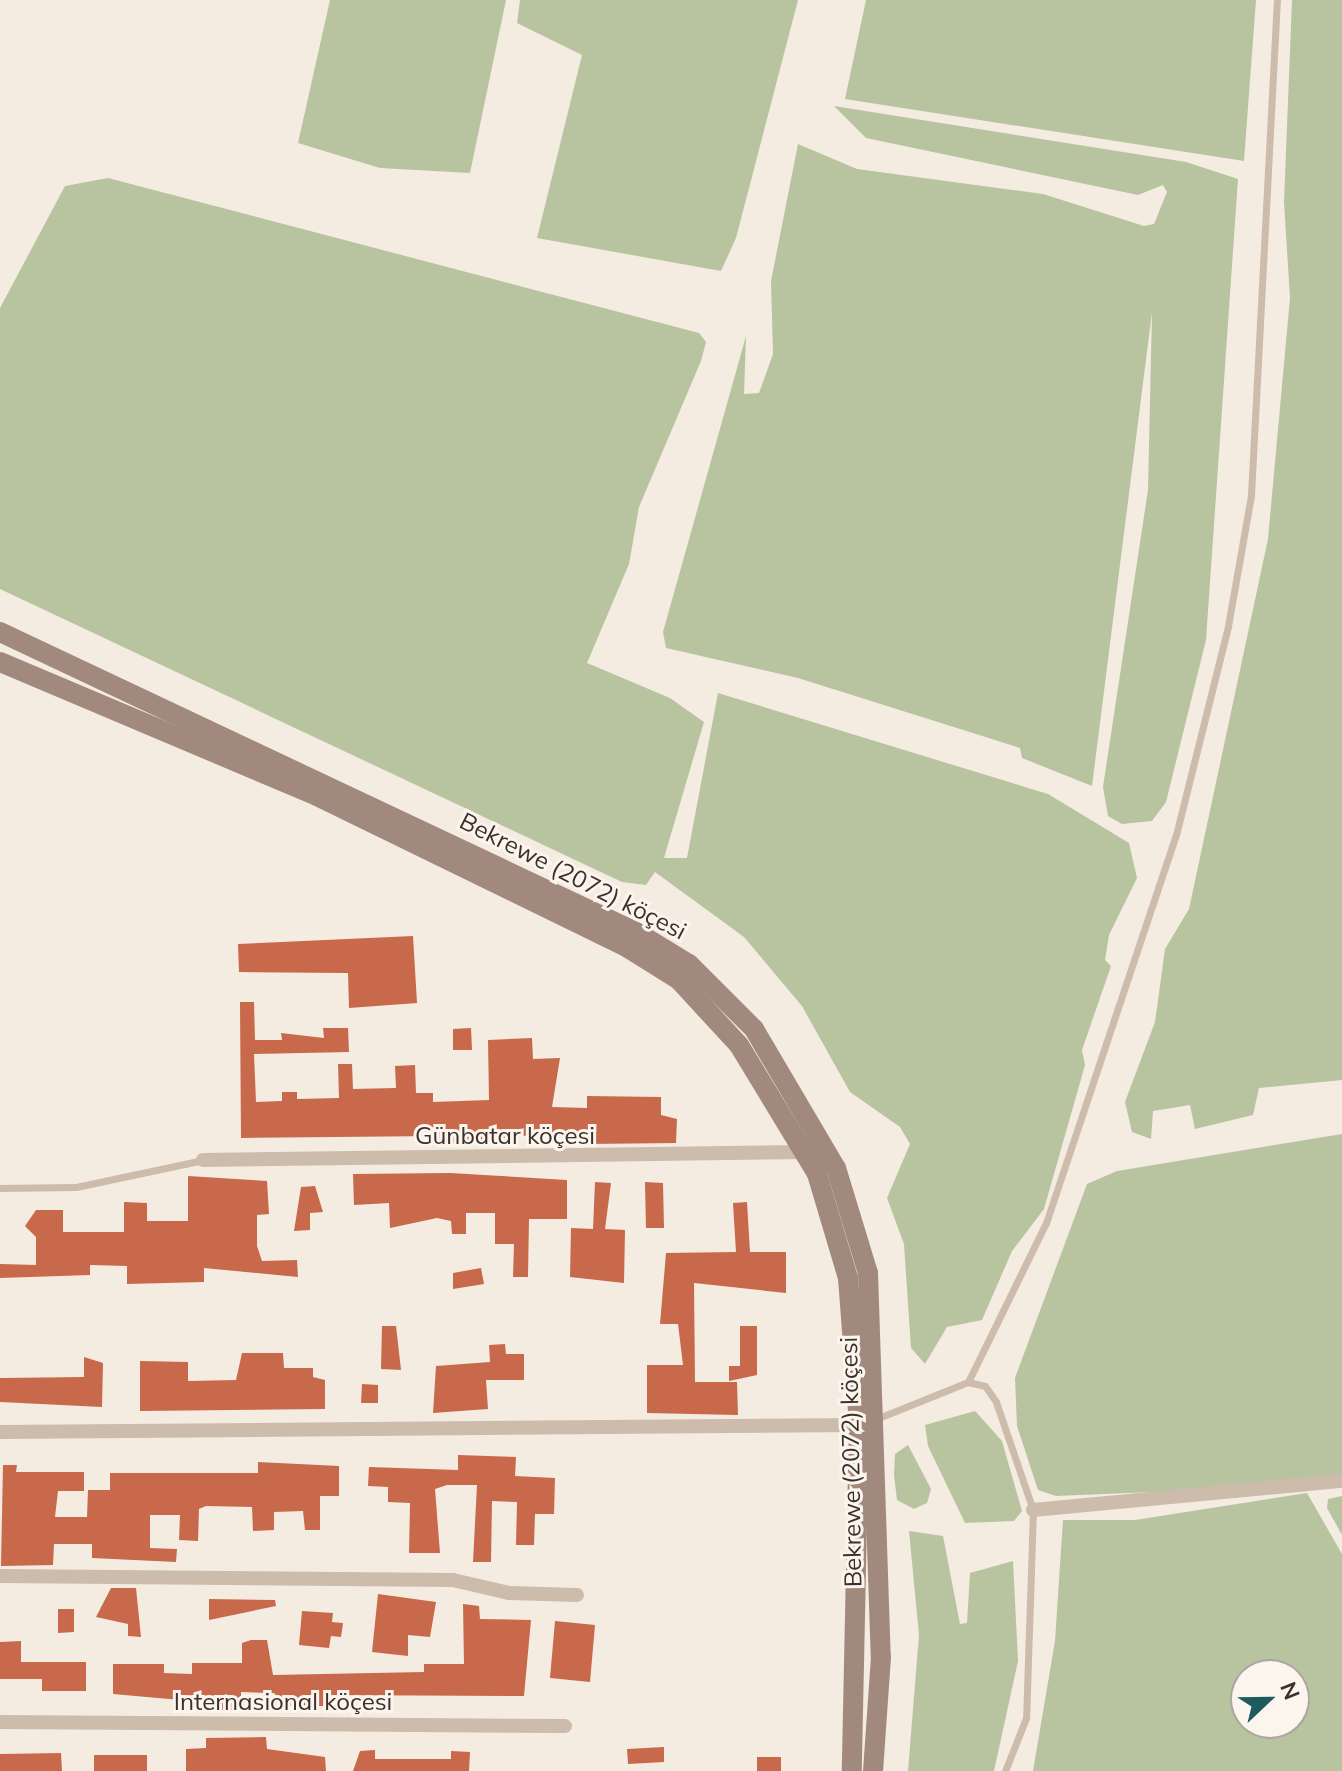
<!DOCTYPE html>
<html>
<head>
<meta charset="utf-8">
<style>
  body { margin:0 }
  #map { position:relative; width:1342px; height:1771px; overflow:hidden; background:#f4ebe1; font-family:Mulish,sans-serif }
  div>[style] { position:absolute }
  [style*='--x'] { left:calc(var(--x)*1px); top:calc(var(--y)*1px); width:calc(var(--w)*1px); rotate:calc(var(--a)*1deg) }
  .green>* { inset:0; background:#b8c4a0 }
  .building>* { inset:0; background:#c8694b }
  .service>* { height:7px; margin:-3.5px; padding:0 3.5px; transform-origin:3.5px; border-radius:3.5px; background:#cdbbac }
  .minor>* { height:14px; margin:-7px; padding:0 7px; transform-origin:7px; border-radius:7px; background:#cdbbac }
  .secondary>* { height:20px; margin:-10px; padding:0 10px; transform-origin:10px; border-radius:10px; background:#a18a7d }
  span { translate:-50% -50%; white-space:nowrap; text-align:center; line-height:1.15; -webkit-text-stroke:6px #fbf5ee; paint-order:stroke }
  .street-label { font-size:24px; color:#3b302b }
  .north { position:absolute; left:1230px; top:1659px; width:80px; height:80px; box-sizing:border-box; background:#fbf5ee; border:2px solid #aea6a0; border-radius:50%; rotate:68deg; font-size:22px; font-weight:700; line-height:32px; text-align:center; color:#3b302b }
  .north::after { content:''; display:block; margin:auto; width:28px; height:36px; background:#1f5a5e; clip-path:polygon(50% 0,100% 100%,50% 72%,0 100%) }
</style>
</head>
<body>
<div id="map">
  <div class="green">
    <i style="clip-path:polygon(330px 0,506px 0,470px 173px,380px 168px,298px 143px)"></i>
    <i style="clip-path:polygon(520px 0,798px 0,736px 238px,721px 271px,537px 238px,582px 55px,517px 23px)"></i>
    <i style="clip-path:polygon(866px 0,1256px 0,1244px 161px,845px 99px)"></i>
    <i style="clip-path:polygon(1292px 0,1342px 0,1342px 1080px,1259px 1088px,1253px 1115px,1195px 1129px,1190px 1105px,1153px 1111px,1151px 1139px,1132px 1132px,1125px 1102px,1155px 1022px,1165px 949px,1189px 909px,1268px 539px,1290px 298px,1284px 202px)"></i>
    <i style="clip-path:polygon(834px 106px,1186px 162px,1238px 179px,1206px 640px,1166px 802px,1152px 821px,1122px 824px,1108px 816px,1103px 787px,1148px 490px,1152px 312px,1092px 786px,1022px 758px,1020px 748px,798px 678px,666px 648px,663px 632px,746px 336px,744px 394px,759px 393px,773px 354px,771px 281px,798px 144px,857px 169px,1043px 194px,1144px 226px,1154px 224px,1167px 192px,1163px 185px,1138px 195px,866px 138px)"></i>
    <i style="clip-path:polygon(108px 178px,699px 333px,706px 342px,701px 361px,639px 507px,629px 564px,587px 663px,670px 698px,704px 722px,664px 858px,687px 858px,718px 693px,1048px 794px,1129px 843px,1137px 878px,1109px 935px,1105px 960px,1111px 966px,1082px 1050px,1085px 1065px,1044px 1209px,1012px 1251px,982px 1320px,947px 1327px,925px 1364px,911px 1348px,904px 1244px,887px 1198px,910px 1144px,900px 1127px,850px 1092px,802px 1006px,744px 937px,655px 872px,646px 885px,622px 882px,0 589px,0 308px,65px 186px)"></i>
    <i style="clip-path:polygon(1342px 1134px,1342px 1474px,1203px 1490px,1056px 1496px,1038px 1490px,1017px 1426px,1015px 1378px,1087px 1184px,1117px 1171px)"></i>
    <i style="clip-path:polygon(975px 1411px,1002px 1441px,1022px 1511px,1014px 1521px,965px 1523px,928px 1446px,925px 1425px)"></i>
    <i style="clip-path:polygon(908px 1445px,931px 1489px,927px 1503px,914px 1509px,897px 1500px,894px 1475px,895px 1454px)"></i>
    <i style="clip-path:polygon(evenodd,1307px 1493px,1342px 1554px,1342px 1771px,1033px 1771px,1055px 1641px,1063px 1520px,1135px 1520px,1307px 1493px,1246px 1675px,1294px 1675px,1294px 1723px,1246px 1723px,1246px 1675px)"></i>
    <i style="clip-path:polygon(1342px 1496px,1342px 1535px,1327px 1508px,1328px 1499px)"></i>
    <i style="clip-path:polygon(909px 1531px,943px 1536px,960px 1624px,967px 1623px,970px 1573px,1013px 1561px,1018px 1661px,994px 1771px,908px 1771px,919px 1635px)"></i>
  </div>
  <div class="building">
    <i style="clip-path:polygon(413px 936px,417px 1003px,349px 1008px,348px 973px,239px 972px,238px 944px)"></i>
    <i style="clip-path:polygon(240px 1002px,254px 1002px,255px 1040px,282px 1040px,281px 1033px,324px 1038px,323px 1028px,348px 1028px,349px 1052px,254px 1054px,256px 1102px,282px 1101px,282px 1092px,297px 1092px,297px 1099px,339px 1098px,338px 1064px,352px 1064px,353px 1089px,396px 1088px,395px 1066px,415px 1065px,416px 1093px,433px 1093px,433px 1102px,489px 1100px,488px 1040px,532px 1038px,533px 1059px,560px 1058px,552px 1107px,587px 1108px,587px 1096px,661px 1097px,661px 1115px,677px 1119px,676px 1143px,587px 1144px,587px 1135px,552px 1133px,453px 1143px,439px 1143px,439px 1136px,241px 1138px)"></i>
    <i style="clip-path:polygon(471px 1028px,472px 1050px,453px 1050px,453px 1029px)"></i>
    <i style="clip-path:polygon(450px 1173px,567px 1180px,567px 1219px,529px 1219px,528px 1277px,513px 1277px,514px 1244px,495px 1244px,495px 1213px,466px 1213px,466px 1234px,452px 1234px,451px 1221px,437px 1218px,390px 1228px,389px 1203px,354px 1205px,353px 1174px)"></i>
    <i style="clip-path:polygon(188px 1176px,267px 1181px,269px 1214px,257px 1215px,257px 1246px,262px 1261px,297px 1260px,298px 1277px,204px 1268px,204px 1282px,127px 1284px,127px 1266px,90px 1265px,90px 1275px,0 1278px,0 1264px,36px 1265px,36px 1237px,25px 1226px,36px 1210px,63px 1210px,63px 1232px,124px 1232px,124px 1202px,147px 1203px,147px 1221px,188px 1221px)"></i>
    <i style="clip-path:polygon(595px 1182px,611px 1183px,605px 1229px,625px 1230px,624px 1283px,570px 1277px,571px 1228px,593px 1229px)"></i>
    <i style="clip-path:polygon(645px 1182px,663px 1183px,664px 1228px,646px 1228px)"></i>
    <i style="clip-path:polygon(315px 1186px,323px 1212px,310px 1213px,310px 1230px,294px 1231px,301px 1187px)"></i>
    <i style="clip-path:polygon(747px 1202px,750px 1252px,786px 1252px,786px 1293px,694px 1283px,695px 1382px,737px 1382px,738px 1415px,647px 1413px,647px 1365px,683px 1365px,678px 1324px,660px 1324px,666px 1253px,736px 1252px,733px 1203px)"></i>
    <i style="clip-path:polygon(481px 1268px,484px 1284px,453px 1289px,453px 1273px)"></i>
    <i style="clip-path:polygon(382px 1326px,396px 1326px,401px 1370px,381px 1369px)"></i>
    <i style="clip-path:polygon(740px 1326px,757px 1326px,757px 1375px,729px 1381px,729px 1366px,740px 1366px)"></i>
    <i style="clip-path:polygon(505px 1344px,506px 1354px,524px 1354px,524px 1380px,486px 1380px,488px 1409px,433px 1413px,436px 1366px,490px 1362px,489px 1345px)"></i>
    <i style="clip-path:polygon(242px 1353px,283px 1353px,284px 1368px,313px 1368px,313px 1377px,325px 1380px,325px 1409px,140px 1411px,140px 1361px,188px 1362px,188px 1381px,236px 1380px)"></i>
    <i style="clip-path:polygon(84px 1357px,103px 1363px,102px 1407px,0 1402px,0 1378px,84px 1377px)"></i>
    <i style="clip-path:polygon(362px 1384px,378px 1385px,378px 1403px,361px 1403px)"></i>
    <i style="clip-path:polygon(458px 1455px,516px 1457px,515px 1476px,555px 1478px,554px 1514px,535px 1514px,534px 1545px,516px 1545px,517px 1502px,492px 1501px,491px 1562px,473px 1562px,477px 1485px,447px 1485px,435px 1489px,440px 1553px,409px 1553px,410px 1503px,388px 1502px,388px 1487px,368px 1486px,369px 1467px,458px 1470px)"></i>
    <i style="clip-path:polygon(258px 1462px,339px 1466px,339px 1496px,320px 1496px,320px 1530px,305px 1530px,303px 1511px,274px 1512px,274px 1530px,253px 1531px,252px 1507px,206px 1506px,199px 1509px,198px 1541px,179px 1540px,180px 1515px,150px 1515px,150px 1548px,177px 1549px,176px 1562px,92px 1558px,92px 1544px,54px 1544px,53px 1565px,1px 1566px,3px 1465px,17px 1465px,16px 1472px,84px 1472px,84px 1491px,58px 1491px,55px 1517px,87px 1517px,88px 1490px,110px 1490px,110px 1473px,258px 1473px)"></i>
    <i style="clip-path:polygon(111px 1588px,136px 1588px,141px 1637px,128px 1636px,128px 1624px,96px 1617px)"></i>
    <i style="clip-path:polygon(378px 1594px,436px 1602px,430px 1637px,408px 1635px,408px 1656px,372px 1652px)"></i>
    <i style="clip-path:polygon(209px 1599px,275px 1600px,276px 1606px,209px 1620px)"></i>
    <i style="clip-path:polygon(463px 1604px,479px 1606px,480px 1619px,531px 1620px,524px 1696px,324px 1695px,324px 1706px,286px 1706px,274px 1693px,241px 1692px,241px 1710px,192px 1710px,192px 1701px,113px 1694px,113px 1664px,164px 1664px,164px 1673px,192px 1674px,192px 1663px,242px 1663px,242px 1643px,251px 1640px,267px 1640px,273px 1675px,424px 1672px,424px 1664px,464px 1664px)"></i>
    <i style="clip-path:polygon(58px 1609px,74px 1609px,74px 1632px,58px 1633px)"></i>
    <i style="clip-path:polygon(302px 1611px,333px 1613px,332px 1622px,343px 1623px,341px 1637px,331px 1636px,329px 1648px,299px 1645px)"></i>
    <i style="clip-path:polygon(555px 1621px,595px 1625px,590px 1682px,550px 1678px)"></i>
    <i style="clip-path:polygon(21px 1641px,21px 1662px,86px 1662px,86px 1691px,42px 1691px,42px 1679px,0 1679px,0 1642px)"></i>
    <i style="clip-path:polygon(266px 1737px,267px 1749px,325px 1757px,326px 1771px,186px 1771px,186px 1749px,206px 1748px,206px 1738px)"></i>
    <i style="clip-path:polygon(664px 1747px,664px 1762px,628px 1764px,627px 1749px)"></i>
    <i style="clip-path:polygon(375px 1750px,375px 1759px,451px 1759px,451px 1751px,470px 1752px,469px 1771px,353px 1771px,360px 1751px)"></i>
    <i style="clip-path:polygon(61px 1753px,62px 1771px,0 1771px,0 1754px)"></i>
    <i style="clip-path:polygon(94px 1755px,147px 1755px,147px 1771px,94px 1771px)"></i>
    <i style="clip-path:polygon(757px 1757px,781px 1757px,781px 1771px,757px 1771px)"></i>
  </div>
  <div class="service">
    <i style="--x:0;--y:1188;--w:76;--a:-0.8"></i>
    <i style="--x:76;--y:1187;--w:130;--a:-12"></i>
    <i style="--x:968;--y:1382;--w:177;--a:-63.9"></i>
    <i style="--x:1046;--y:1223;--w:409;--a:-71.5"></i>
    <i style="--x:1176;--y:835;--w:215;--a:-76"></i>
    <i style="--x:1228;--y:626;--w:133;--a:-80"></i>
    <i style="--x:1251;--y:495;--w:496;--a:-87"></i>
    <i style="--x:876;--y:1419;--w:99;--a:-21.9"></i>
    <i style="--x:968;--y:1382;--w:17;--a:13"></i>
    <i style="--x:985;--y:1386;--w:19;--a:55"></i>
    <i style="--x:996;--y:1402;--w:114;--a:71.1"></i>
    <i style="--x:1033;--y:1510;--w:208;--a:91.9"></i>
    <i style="--x:1026;--y:1718;--w:57;--a:111.6"></i>
  </div>
  <div class="minor">
    <i style="--x:203;--y:1160;--w:603;--a:-0.76"></i>
    <i style="--x:0;--y:1432;--w:859;--a:-0.47"></i>
    <i style="--x:1033;--y:1510;--w:310;--a:-5.4"></i>
    <i style="--x:0;--y:1576;--w:453;--a:0.5"></i>
    <i style="--x:453;--y:1580;--w:57;--a:13.1"></i>
    <i style="--x:509;--y:1593;--w:68;--a:1.7"></i>
    <i style="--x:0;--y:1722;--w:565;--a:0.41"></i>
  </div>
  <div class="secondary">
    <i style="--x:0;--y:632;--w:705;--a:25.26"></i>
    <i style="--x:638;--y:933;--w:60;--a:31.3"></i>
    <i style="--x:689;--y:964;--w:92;--a:45"></i>
    <i style="--x:754;--y:1029;--w:161;--a:59.5"></i>
    <i style="--x:836;--y:1168;--w:110;--a:73.1"></i>
    <i style="--x:868;--y:1273;--w:384;--a:88.1"></i>
    <i style="--x:881;--y:1657;--w:114;--a:94"></i>
    <i style="--x:0;--y:662;--w:344;--a:22.9"></i>
    <i style="--x:317;--y:796;--w:346;--a:26"></i>
    <i style="--x:628;--y:948;--w:60;--a:32.1"></i>
    <i style="--x:679;--y:980;--w:88;--a:47.3"></i>
    <i style="--x:739;--y:1045;--w:151;--a:58.8"></i>
    <i style="--x:817;--y:1174;--w:109;--a:73.4"></i>
    <i style="--x:848;--y:1278;--w:147;--a:85.7"></i>
    <i style="--x:859;--y:1425;--w:346;--a:91.2"></i>
  </div>
  <div class="street-label">
    <span style="left:573px;top:876px;rotate:27deg">Bekrewe (2072) köçesi</span>
    <span style="left:505px;top:1136px">Günbatar köçesi</span>
    <span style="left:851px;top:1462px;rotate:-91deg">Bekrewe (2072) köçesi</span>
    <span style="left:283px;top:1702px">Internasional köçesi</span>
  </div>
  <div class="north">N</div>
</div>
</body>
</html>
